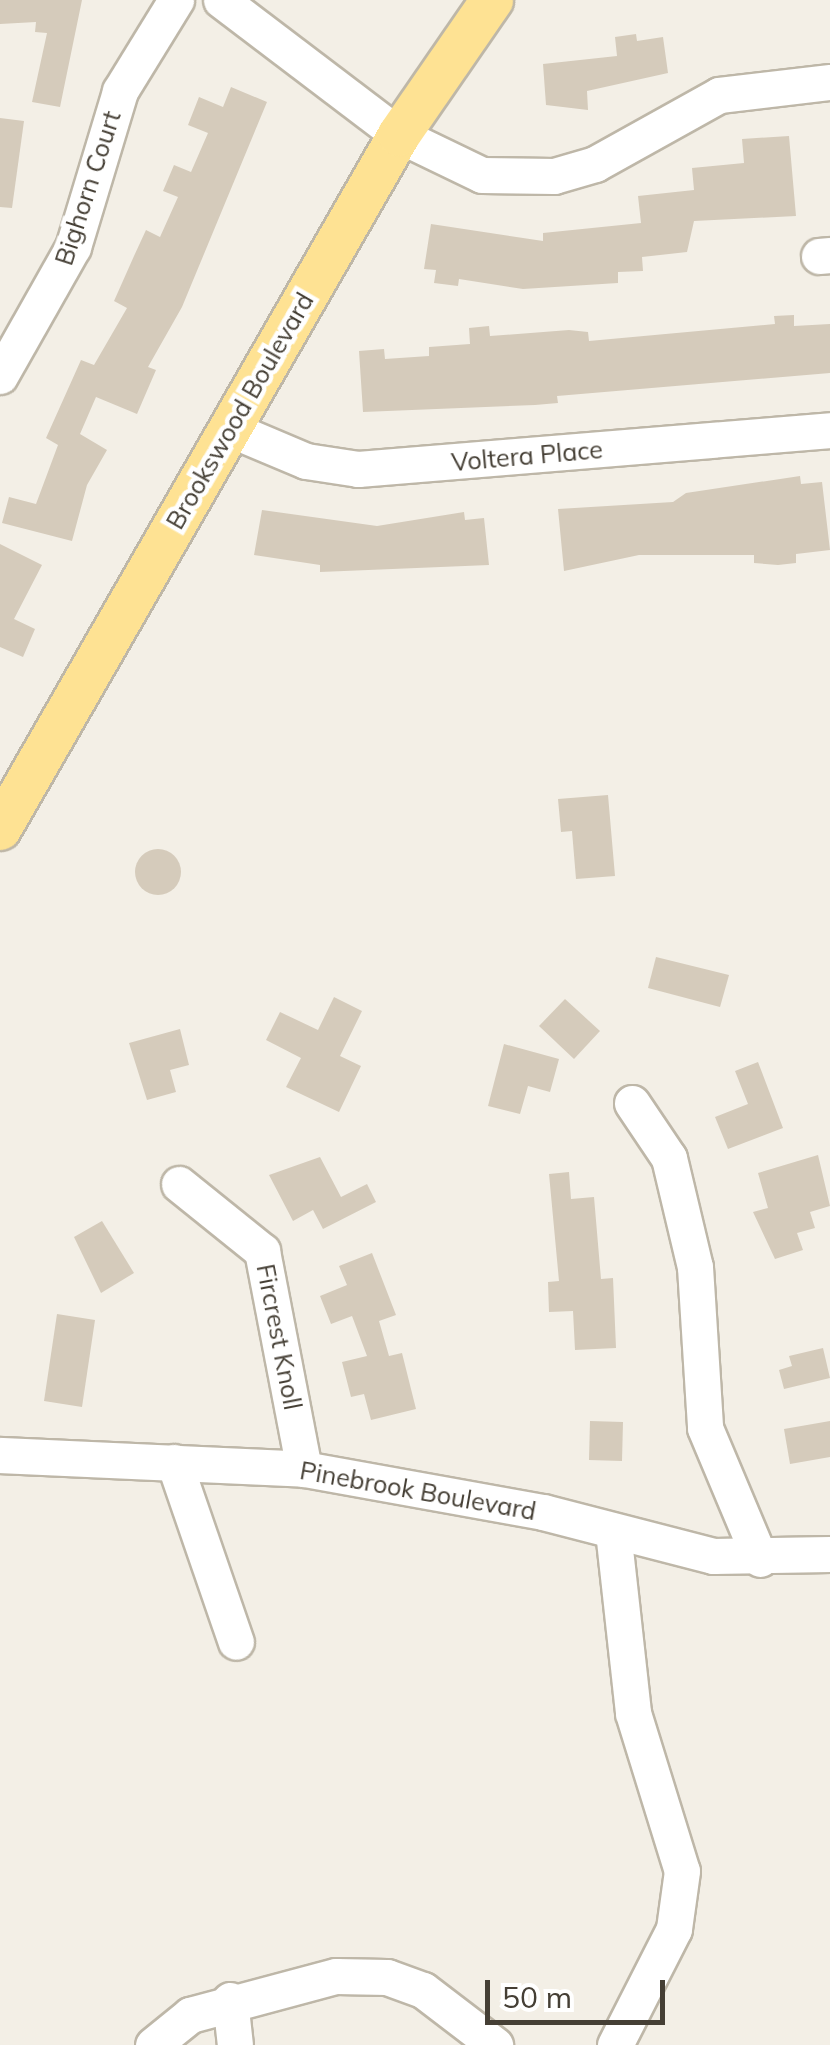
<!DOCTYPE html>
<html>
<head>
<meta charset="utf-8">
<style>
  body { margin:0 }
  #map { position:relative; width:830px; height:2045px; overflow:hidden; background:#f3efe6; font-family:Mulish,sans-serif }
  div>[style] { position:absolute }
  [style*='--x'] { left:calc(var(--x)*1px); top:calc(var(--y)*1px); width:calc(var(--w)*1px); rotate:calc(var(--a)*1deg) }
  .building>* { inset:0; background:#d5cbbb }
  .round { border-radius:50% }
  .roads { filter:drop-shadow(2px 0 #beb7a8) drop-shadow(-2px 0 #beb7a8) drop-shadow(0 2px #beb7a8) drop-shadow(0 -2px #beb7a8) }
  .minor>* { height:35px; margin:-17.5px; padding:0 17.5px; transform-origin:17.5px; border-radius:17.5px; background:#fff }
  .major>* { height:42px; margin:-21px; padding:0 21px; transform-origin:21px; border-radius:21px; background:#fee293 }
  span { translate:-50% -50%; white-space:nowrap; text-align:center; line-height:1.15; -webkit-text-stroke:9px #fff; paint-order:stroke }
  .street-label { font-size:25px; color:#453f35 }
  .scale { position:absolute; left:485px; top:1980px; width:180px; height:45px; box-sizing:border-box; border:5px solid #453f35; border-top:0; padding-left:12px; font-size:30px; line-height:35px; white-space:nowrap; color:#453f35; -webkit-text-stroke:8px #fff; paint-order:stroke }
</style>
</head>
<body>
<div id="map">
  <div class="building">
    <i style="clip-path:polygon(0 0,82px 0,60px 107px,32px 102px,47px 33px,35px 32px,36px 22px,0 24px)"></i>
    <i style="clip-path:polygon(636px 34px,637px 41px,663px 37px,668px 73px,587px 91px,588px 110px,546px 105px,543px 64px,617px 56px,615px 37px)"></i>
    <i style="clip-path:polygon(231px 87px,267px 102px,182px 307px,148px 367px,156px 370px,137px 414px,96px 397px,80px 434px,107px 450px,87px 485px,72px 541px,2px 523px,9px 497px,36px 504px,58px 445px,46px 438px,81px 360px,94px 365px,127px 308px,114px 301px,134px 256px,146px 230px,160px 237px,178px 197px,163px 191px,174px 165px,191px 172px,208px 133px,188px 125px,199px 97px,223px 107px)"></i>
    <i style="clip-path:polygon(0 118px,24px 121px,12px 208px,0 207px)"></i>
    <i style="clip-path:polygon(789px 136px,796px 216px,694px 221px,687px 252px,642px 257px,643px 271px,618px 272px,618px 283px,523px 289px,459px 279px,458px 286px,434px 283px,436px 270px,424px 269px,431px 224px,543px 241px,543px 233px,641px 223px,638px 196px,694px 190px,692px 168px,744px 163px,742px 139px)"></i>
    <i style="clip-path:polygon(794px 315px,794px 326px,830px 324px,830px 373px,557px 396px,558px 403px,535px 405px,363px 412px,359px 351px,384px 349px,385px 359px,429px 356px,429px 347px,470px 344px,469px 328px,489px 326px,490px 336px,569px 330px,588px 332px,589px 341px,775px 324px,774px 316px)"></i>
    <i style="clip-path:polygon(800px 476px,801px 484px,822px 482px,830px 550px,796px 554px,796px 563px,778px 565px,754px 563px,754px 555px,639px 555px,564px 571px,558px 509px,673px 502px,686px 493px)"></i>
    <i style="clip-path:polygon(262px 510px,377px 526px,464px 512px,465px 520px,484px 518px,489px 565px,320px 572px,320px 565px,254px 555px)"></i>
    <i style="clip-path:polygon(0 544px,42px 565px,14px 619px,35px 629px,23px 657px,0 647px)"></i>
    <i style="clip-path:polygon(608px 795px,615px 876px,576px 879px,572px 831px,561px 832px,558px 799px)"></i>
    <i class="round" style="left:135px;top:849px;width:46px;height:46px"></i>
    <i style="clip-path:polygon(656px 957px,729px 975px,720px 1007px,648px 988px)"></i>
    <i style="clip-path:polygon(334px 997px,362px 1011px,340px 1056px,361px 1066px,339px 1112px,286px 1087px,301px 1058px,266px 1040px,280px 1012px,318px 1030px)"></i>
    <i style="clip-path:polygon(565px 999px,600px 1031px,574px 1059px,539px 1026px)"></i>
    <i style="clip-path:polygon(180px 1029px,189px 1065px,170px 1070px,176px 1092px,147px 1100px,129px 1043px)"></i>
    <i style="clip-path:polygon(504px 1044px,559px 1059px,550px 1092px,528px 1086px,520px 1114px,488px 1106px)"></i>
    <i style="clip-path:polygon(758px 1062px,783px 1128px,728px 1149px,715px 1117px,748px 1104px,735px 1071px)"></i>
    <i style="clip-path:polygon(818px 1155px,830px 1206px,810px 1212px,815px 1228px,797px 1233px,803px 1250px,775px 1259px,753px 1212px,768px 1208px,758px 1173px)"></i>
    <i style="clip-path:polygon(320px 1157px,341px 1197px,367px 1184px,376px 1202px,323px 1229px,313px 1210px,293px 1221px,269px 1175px)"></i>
    <i style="clip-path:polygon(569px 1172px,571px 1199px,594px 1197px,601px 1279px,613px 1278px,616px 1348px,575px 1350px,573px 1311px,549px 1312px,548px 1282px,559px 1281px,549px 1174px)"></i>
    <i style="clip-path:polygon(102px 1221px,134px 1273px,101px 1293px,74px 1237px)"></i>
    <i style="clip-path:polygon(372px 1253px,396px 1315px,379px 1321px,389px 1356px,402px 1353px,416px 1409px,371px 1420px,364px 1394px,351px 1397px,342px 1362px,367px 1356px,352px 1316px,331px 1324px,320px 1296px,347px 1285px,339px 1266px)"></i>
    <i style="clip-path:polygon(57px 1314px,95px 1320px,82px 1407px,44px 1401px)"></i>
    <i style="clip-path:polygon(823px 1348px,830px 1378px,784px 1389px,779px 1370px,792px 1366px,789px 1356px)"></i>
    <i style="clip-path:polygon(590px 1421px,623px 1422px,622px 1461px,589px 1460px)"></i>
    <i style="clip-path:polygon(830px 1421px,830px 1457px,790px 1464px,784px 1429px)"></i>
  </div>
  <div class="roads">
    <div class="minor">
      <i style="--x:221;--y:0;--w:223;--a:37.2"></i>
      <i style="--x:399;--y:135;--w:92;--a:25.7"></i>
      <i style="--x:482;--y:175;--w:72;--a:0.8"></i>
      <i style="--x:554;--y:176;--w:43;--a:-16.3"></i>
      <i style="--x:595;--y:164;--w:142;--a:-29.1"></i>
      <i style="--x:719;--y:95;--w:112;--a:-6.7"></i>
      <i style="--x:819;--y:256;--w:11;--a:-5"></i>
      <i style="--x:0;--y:376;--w:148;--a:-60.5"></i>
      <i style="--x:73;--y:247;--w:163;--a:-73.2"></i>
      <i style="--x:120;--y:91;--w:107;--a:-58.4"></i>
      <i style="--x:230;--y:429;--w:82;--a:22.8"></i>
      <i style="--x:306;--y:461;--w:53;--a:8.7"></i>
      <i style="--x:358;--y:469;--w:474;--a:-4.7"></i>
      <i style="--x:632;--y:1103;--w:66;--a:56.1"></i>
      <i style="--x:669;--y:1158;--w:112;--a:76.6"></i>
      <i style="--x:695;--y:1267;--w:161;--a:86.4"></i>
      <i style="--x:705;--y:1428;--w:142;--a:67.2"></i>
      <i style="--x:179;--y:1184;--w:107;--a:38.9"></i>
      <i style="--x:262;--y:1251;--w:222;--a:79.1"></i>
      <i style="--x:0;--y:1455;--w:304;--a:2.6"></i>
      <i style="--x:304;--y:1469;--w:243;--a:10.2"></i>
      <i style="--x:543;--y:1512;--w:176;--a:14.5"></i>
      <i style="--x:713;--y:1556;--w:117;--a:-1"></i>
      <i style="--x:174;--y:1462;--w:190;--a:71"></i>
      <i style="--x:613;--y:1531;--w:183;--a:83.7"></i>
      <i style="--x:633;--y:1713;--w:165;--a:72.8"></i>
      <i style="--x:682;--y:1871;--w:59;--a:97.9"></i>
      <i style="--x:674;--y:1929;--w:130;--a:117"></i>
      <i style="--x:230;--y:2000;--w:45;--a:83.7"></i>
      <i style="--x:153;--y:2045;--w:48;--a:-39"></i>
      <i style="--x:190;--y:2015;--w:151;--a:-15"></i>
      <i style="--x:336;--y:1976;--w:51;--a:1.1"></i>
      <i style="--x:387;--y:1977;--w:38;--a:20"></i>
      <i style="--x:423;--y:1990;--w:91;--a:37.4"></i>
    </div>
    <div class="major">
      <i style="--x:0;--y:829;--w:801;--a:-60.1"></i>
      <i style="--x:399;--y:135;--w:164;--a:-55.4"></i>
    </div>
  </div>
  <div class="street-label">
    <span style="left:88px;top:188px;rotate:-72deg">Bighorn Court</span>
    <span style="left:240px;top:411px;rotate:-60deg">Brookswood Boulevard</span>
    <span style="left:527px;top:456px;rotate:-5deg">Voltera Place</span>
    <span style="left:279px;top:1337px;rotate:79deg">Fircrest Knoll</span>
    <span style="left:418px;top:1491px;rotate:10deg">Pinebrook Boulevard</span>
  </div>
  <div class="scale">50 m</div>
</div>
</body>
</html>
